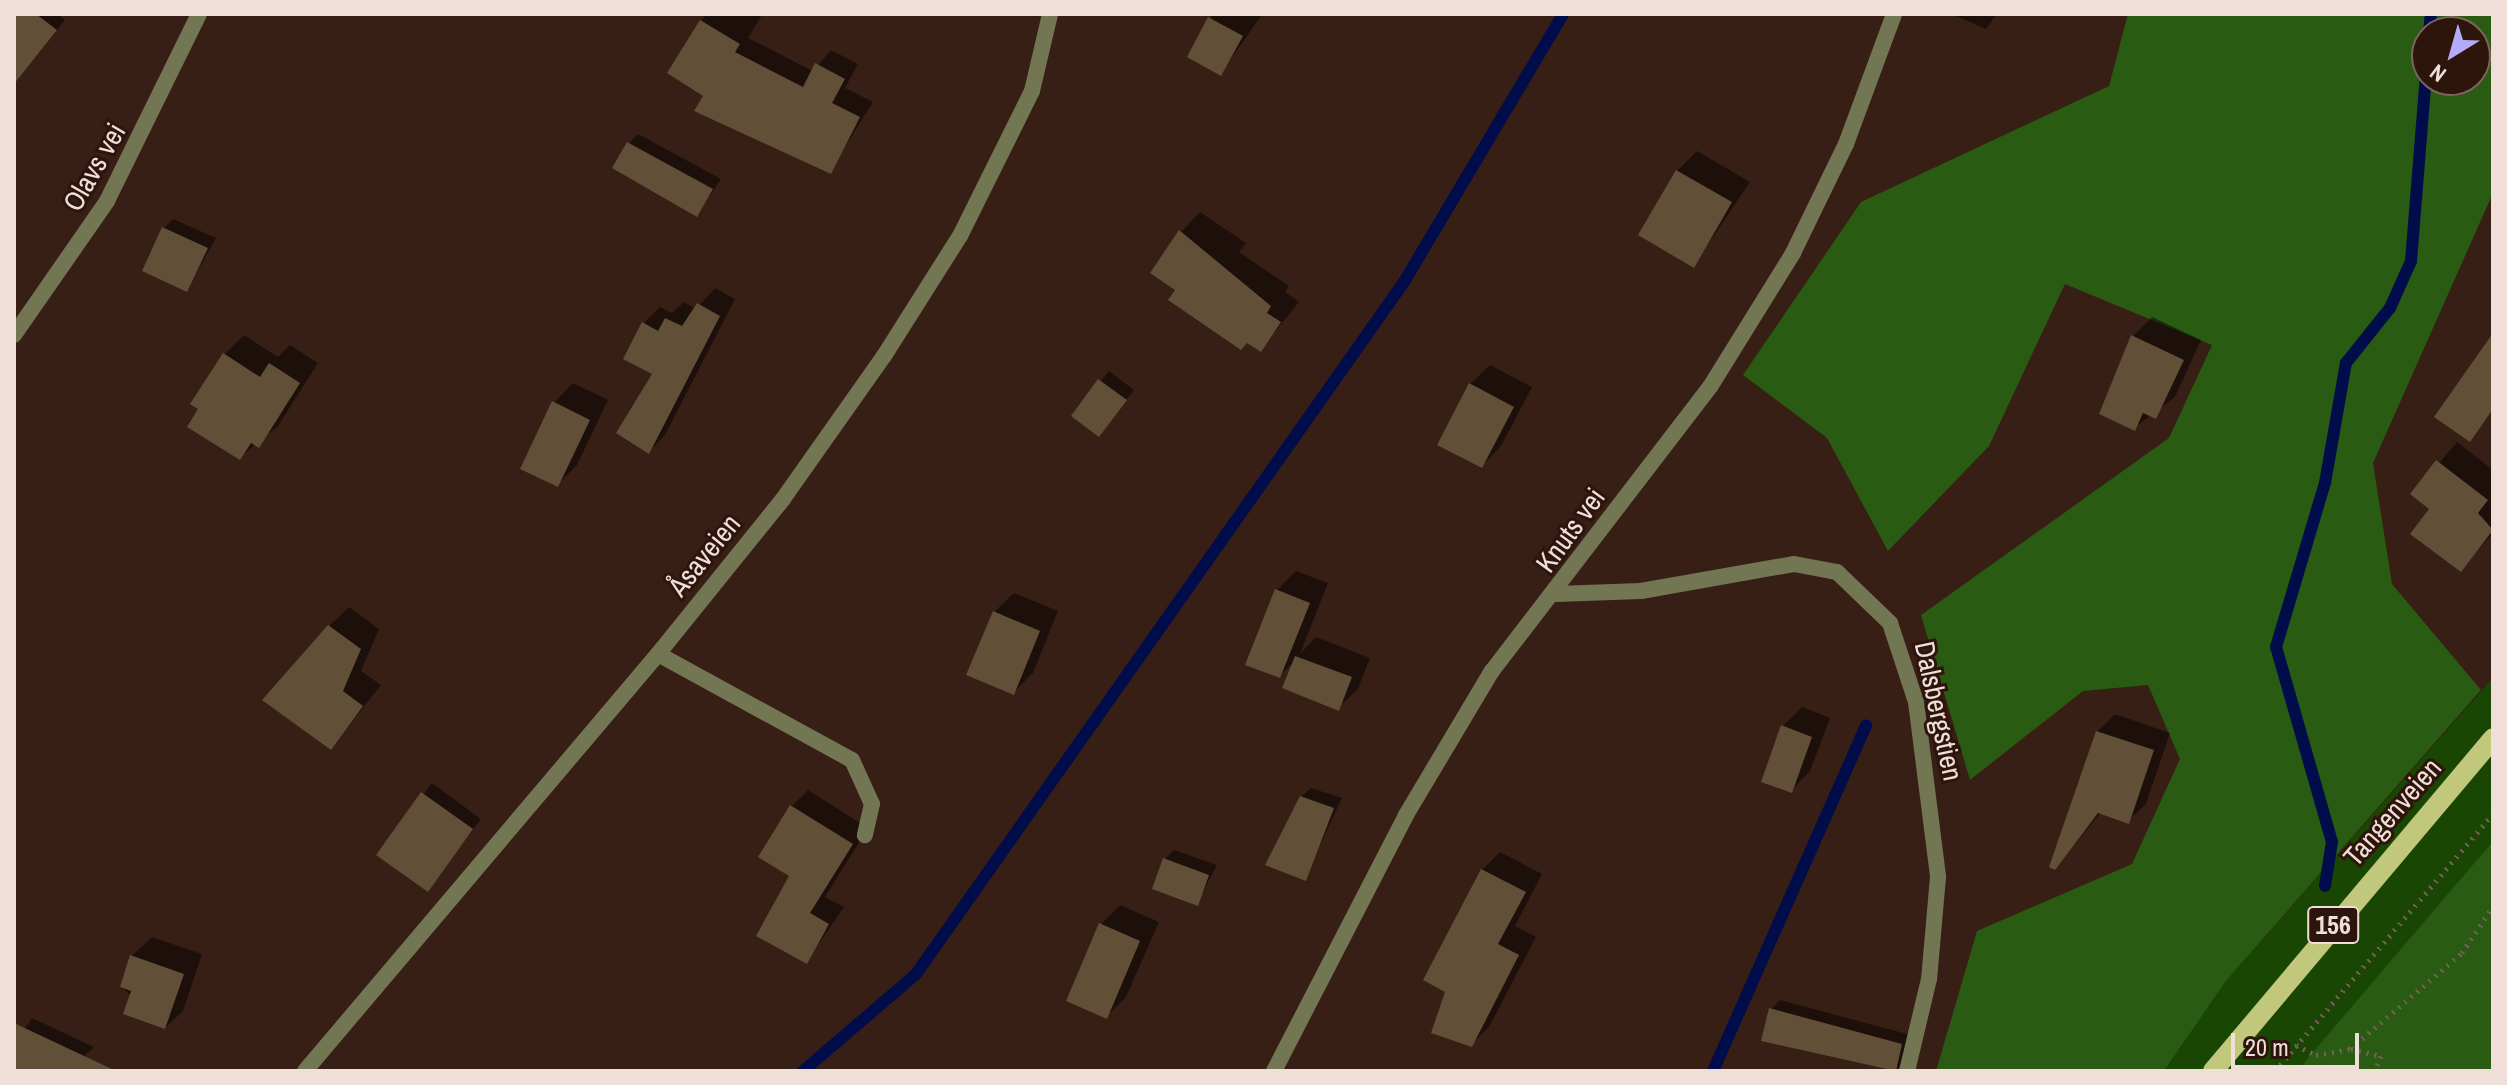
<!DOCTYPE html>
<html>
<head>
<meta charset="utf-8">
<style>
  body { margin:0 }
  #map { position:relative; width:2507px; height:1085px; overflow:hidden; background:#381f15; font-family:"Archivo Narrow",sans-serif }
  div>[style] { position:absolute }
  [style*='--x'] { left:calc(var(--x)*1px); top:calc(var(--y)*1px); width:calc(var(--w)*1px); rotate:calc(var(--a)*1deg) }
  .green>* { inset:0; background:#1a4603 }
  .forest>* { inset:0; background:#295b12 }
  .shadow>* { inset:0; background:#0007 }
  .stream>* { height:12px; margin:-6px; padding:0 6px; transform-origin:6px; border-radius:6px; background:#010c4b }
  .building>* { inset:0; background:#624f38 }
  .path>* { height:5px; margin-top:-2.5px; transform-origin:0; background:repeating-linear-gradient(90deg,#755e56 0 2px,transparent 0 8px) }
  .lane>* { height:16px; margin:-8px; padding:0 8px; transform-origin:8px; border-radius:8px; background:#737652 }
  .street>* { height:16px; margin:-8px; padding:0 8px; transform-origin:8px; border-radius:8px; background:#737652 }
  .primary>* { height:20px; margin:-10px; padding:0 10px; transform-origin:10px; border-radius:10px; background:#c1c77b }
  span { translate:-50% -50%; white-space:nowrap; text-align:center; line-height:1.15; -webkit-text-stroke:6px #2e150c; paint-order:stroke }
  .shield-label span { padding:2px 6px; background:#2e150c; border:2px solid; border-radius:6px; -webkit-text-stroke-width:0 }
  .shield-label { font-size:26px; color:#f0ded8; font-weight:700 }
  .street-label { font-size:28px; color:#f0ded8 }
  .frame { position:absolute; inset:0; border:16px solid #f0ded8; pointer-events:none }
  .north { position:absolute; left:2411px; top:16px; width:80px; height:80px; box-sizing:border-box; background:#2e150c; border:2px solid #7c655e; border-radius:50%; rotate:217deg; font-size:22px; font-weight:700; line-height:32px; text-align:center; color:#f0ded8 }
  .north::after { content:''; display:block; margin:auto; width:28px; height:36px; background:#b4acf9; clip-path:polygon(50% 0,100% 100%,50% 72%,0 100%) }
  .scale { position:absolute; left:2231px; top:1033px; width:128px; height:36px; box-sizing:border-box; border:4px solid #f0ded8; border-top:0; padding-left:10px; font-size:24px; line-height:28px; white-space:nowrap; color:#f0ded8; -webkit-text-stroke:6px #2e150c; paint-order:stroke }
</style>
</head>
<body>
<div id="map">
  <div class="green">
    <i style="clip-path:polygon(2493px 678px,2493px 841px,2298px 1071px,2164px 1071px,2226px 981px)"></i>
  </div>
  <div class="forest">
    <i style="clip-path:polygon(evenodd,2128px 14px,2493px 14px,2493px 193px,2373px 463px,2392px 584px,2481px 690px,2226px 981px,2164px 1071px,1936px 1071px,1977px 931px,2132px 864px,2180px 759px,2148px 685px,2083px 691px,1970px 780px,1921px 615px,2169px 438px,2212px 345px,2065px 284px,1989px 446px,1888px 551px,1827px 438px,1743px 375px,1861px 202px,2109px 86px,2128px 14px,2427px 32px,2475px 32px,2475px 80px,2427px 80px,2427px 32px)"></i>
    <i style="clip-path:polygon(2493px 841px,2493px 1071px,2298px 1071px,2308px 1058px)"></i>
  </div>
  <div class="shadow">
    <i style="clip-path:polygon(14px 14px,57px 14px,65px 20px,35px 58px,14px 58px)"></i>
    <i style="clip-path:polygon(706px 14px,762px 15px,748px 38px,813px 71px,831px 50px,858px 64px,845px 88px,873px 102px,830px 171px,697px 110px,706px 95px,670px 73px)"></i>
    <i style="clip-path:polygon(1214px 14px,1261px 16px,1221px 73px,1210px 18px)"></i>
    <i style="clip-path:polygon(1951px 14px,1997px 14px,1986px 29px)"></i>
    <i style="clip-path:polygon(638px 134px,721px 179px,697px 215px,629px 143px)"></i>
    <i style="clip-path:polygon(1697px 151px,1750px 182px,1694px 265px,1677px 171px)"></i>
    <i style="clip-path:polygon(1200px 212px,1246px 243px,1239px 252px,1289px 286px,1285px 292px,1299px 302px,1260px 350px,1178px 290px,1181px 232px)"></i>
    <i style="clip-path:polygon(173px 219px,216px 238px,187px 290px,164px 228px)"></i>
    <i style="clip-path:polygon(715px 288px,735px 299px,665px 435px,649px 452px,655px 374px,644px 323px,660px 307px,672px 313px,684px 302px,696px 309px)"></i>
    <i style="clip-path:polygon(2152px 317px,2201px 340px,2175px 397px,2134px 428px,2133px 336px)"></i>
    <i style="clip-path:polygon(244px 335px,278px 357px,290px 345px,318px 363px,278px 426px,239px 458px,201px 408px,224px 355px)"></i>
    <i style="clip-path:polygon(1490px 365px,1532px 387px,1501px 446px,1482px 466px,1470px 384px)"></i>
    <i style="clip-path:polygon(1109px 371px,1134px 390px,1099px 435px,1073px 416px)"></i>
    <i style="clip-path:polygon(573px 383px,608px 400px,577px 465px,557px 485px,554px 403px)"></i>
    <i style="clip-path:polygon(2457px 442px,2493px 470px,2493px 533px,2460px 570px,2432px 509px,2413px 494px)"></i>
    <i style="clip-path:polygon(1296px 571px,1328px 583px,1300px 654px,1316px 637px,1370px 658px,1358px 689px,1338px 708px,1296px 660px,1279px 676px,1277px 590px)"></i>
    <i style="clip-path:polygon(1014px 593px,1058px 611px,1033px 673px,1013px 693px,994px 612px)"></i>
    <i style="clip-path:polygon(349px 607px,379px 629px,361px 671px,381px 685px,331px 748px,329px 626px)"></i>
    <i style="clip-path:polygon(1802px 707px,1830px 718px,1810px 771px,1791px 791px,1782px 727px)"></i>
    <i style="clip-path:polygon(2115px 714px,2170px 733px,2146px 804px,2128px 821px,2101px 812px,2055px 868px,2097px 732px)"></i>
    <i style="clip-path:polygon(432px 783px,481px 819px,428px 889px,379px 854px)"></i>
    <i style="clip-path:polygon(1311px 788px,1342px 798px,1305px 878px,1301px 797px)"></i>
    <i style="clip-path:polygon(808px 790px,868px 828px,825px 897px,844px 907px,807px 961px,791px 875px,792px 806px)"></i>
    <i style="clip-path:polygon(1174px 850px,1217px 865px,1197px 903px,1165px 859px)"></i>
    <i style="clip-path:polygon(1500px 852px,1542px 874px,1515px 926px,1536px 937px,1489px 1027px,1471px 1045px,1482px 870px)"></i>
    <i style="clip-path:polygon(1120px 905px,1159px 922px,1126px 997px,1107px 1016px,1101px 924px)"></i>
    <i style="clip-path:polygon(152px 937px,202px 954px,183px 1011px,164px 1029px,122px 987px,132px 956px)"></i>
    <i style="clip-path:polygon(1780px 1000px,1911px 1035px,1905px 1061px,1896px 1070px,1771px 1009px)"></i>
    <i style="clip-path:polygon(32px 1018px,94px 1047px,69px 1071px,14px 1061px,14px 1044px)"></i>
  </div>
  <div class="stream">
    <i style="--x:2429;--y:32;--w:18;--a:-84"></i>
    <i style="--x:2325;--y:886;--w:45;--a:-81"></i>
    <i style="--x:2332;--y:842;--w:203;--a:-106"></i>
    <i style="--x:2276;--y:647;--w:171;--a:-73.4"></i>
    <i style="--x:2325;--y:483;--w:122;--a:-80.1"></i>
    <i style="--x:2346;--y:363;--w:70;--a:-51.3"></i>
    <i style="--x:2390;--y:308;--w:51;--a:-65.9"></i>
    <i style="--x:2411;--y:261;--w:201;--a:-85.4"></i>
    <i style="--x:803;--y:1071;--w:149;--a:-40.6"></i>
    <i style="--x:916;--y:974;--w:847;--a:-54.81"></i>
    <i style="--x:1404;--y:282;--w:312;--a:-59.3"></i>
    <i style="--x:1713;--y:1071;--w:378;--a:-66.1"></i>
  </div>
  <div class="building">
    <i style="clip-path:polygon(14px 14px,36px 14px,57px 30px,14px 84px)"></i>
    <i style="clip-path:polygon(1208px 17px,1243px 36px,1221px 76px,1187px 57px)"></i>
    <i style="clip-path:polygon(700px 20px,740px 44px,735px 52px,803px 87px,815px 63px,845px 79px,832px 103px,860px 117px,831px 174px,694px 111px,703px 96px,667px 73px)"></i>
    <i style="clip-path:polygon(627px 142px,713px 189px,697px 217px,612px 168px)"></i>
    <i style="clip-path:polygon(1676px 170px,1732px 202px,1694px 268px,1638px 235px)"></i>
    <i style="clip-path:polygon(162px 227px,208px 248px,187px 292px,142px 271px)"></i>
    <i style="clip-path:polygon(1179px 230px,1271px 306px,1267px 313px,1281px 322px,1261px 352px,1247px 343px,1241px 350px,1168px 300px,1175px 290px,1150px 273px)"></i>
    <i style="clip-path:polygon(697px 303px,720px 316px,649px 454px,616px 433px,652px 374px,623px 359px,642px 322px,658px 331px,665px 318px,682px 326px)"></i>
    <i style="clip-path:polygon(2493px 333px,2493px 409px,2470px 442px,2434px 417px)"></i>
    <i style="clip-path:polygon(2131px 335px,2184px 360px,2156px 419px,2143px 413px,2135px 431px,2099px 414px)"></i>
    <i style="clip-path:polygon(223px 353px,260px 377px,269px 363px,300px 383px,259px 448px,251px 443px,240px 460px,187px 427px,198px 409px,190px 404px)"></i>
    <i style="clip-path:polygon(1098px 379px,1127px 400px,1099px 437px,1071px 416px)"></i>
    <i style="clip-path:polygon(1469px 383px,1514px 407px,1482px 468px,1437px 445px)"></i>
    <i style="clip-path:polygon(552px 401px,590px 420px,558px 487px,520px 469px)"></i>
    <i style="clip-path:polygon(2436px 460px,2488px 500px,2478px 513px,2493px 530px,2461px 572px,2410px 534px,2429px 509px,2410px 494px)"></i>
    <i style="clip-path:polygon(1275px 589px,1310px 603px,1280px 678px,1245px 665px)"></i>
    <i style="clip-path:polygon(993px 611px,1040px 631px,1014px 695px,966px 675px)"></i>
    <i style="clip-path:polygon(328px 625px,361px 649px,343px 691px,363px 706px,331px 750px,262px 700px)"></i>
    <i style="clip-path:polygon(1295px 656px,1352px 677px,1339px 711px,1282px 688px)"></i>
    <i style="clip-path:polygon(1781px 725px,1812px 737px,1792px 793px,1761px 782px)"></i>
    <i style="clip-path:polygon(2096px 731px,2154px 750px,2129px 824px,2098px 813px,2055px 870px,2049px 867px)"></i>
    <i style="clip-path:polygon(421px 792px,473px 829px,428px 892px,376px 855px)"></i>
    <i style="clip-path:polygon(1300px 796px,1334px 808px,1306px 881px,1265px 865px)"></i>
    <i style="clip-path:polygon(790px 805px,853px 844px,810px 913px,829px 924px,807px 964px,756px 936px,789px 876px,758px 857px)"></i>
    <i style="clip-path:polygon(1163px 858px,1209px 875px,1198px 906px,1152px 889px)"></i>
    <i style="clip-path:polygon(1481px 869px,1526px 892px,1498px 944px,1519px 955px,1472px 1047px,1431px 1033px,1445px 992px,1423px 980px)"></i>
    <i style="clip-path:polygon(1099px 923px,1140px 941px,1107px 1019px,1066px 1001px)"></i>
    <i style="clip-path:polygon(130px 955px,184px 974px,165px 1029px,123px 1014px,131px 991px,120px 987px)"></i>
    <i style="clip-path:polygon(1769px 1008px,1902px 1044px,1896px 1071px,1761px 1041px)"></i>
    <i style="clip-path:polygon(14px 1023px,116px 1071px,14px 1071px)"></i>
  </div>
  <div class="path">
    <i style="--x:2296;--y:1045;--w:22;--a:27"></i>
    <i style="--x:2316;--y:1055;--w:35;--a:-10"></i>
    <i style="--x:2350;--y:1049;--w:148;--a:-40.6"></i>
    <i style="--x:2462;--y:953;--w:56;--a:-56.6"></i>
    <i style="--x:2351;--y:1049;--w:31;--a:13"></i>
    <i style="--x:2381;--y:1056;--w:16;--a:112"></i>
    <i style="--x:2275;--y:1071;--w:337;--a:-49.7"></i>
  </div>
  <div class="lane">
    <i style="--x:658;--y:654;--w:221;--a:28.7"></i>
    <i style="--x:852;--y:760;--w:48;--a:65.6"></i>
    <i style="--x:872;--y:804;--w:32;--a:103"></i>
  </div>
  <div class="street">
    <i style="--x:14;--y:335;--w:163;--a:-55.2"></i>
    <i style="--x:107;--y:201;--w:208;--a:-63.8"></i>
    <i style="--x:1556;--y:594;--w:85;--a:-2"></i>
    <i style="--x:1641;--y:591;--w:155;--a:-10"></i>
    <i style="--x:1794;--y:564;--w:44;--a:10.5"></i>
    <i style="--x:1837;--y:572;--w:74;--a:43.9"></i>
    <i style="--x:1890;--y:623;--w:83;--a:71.8"></i>
    <i style="--x:1916;--y:702;--w:176;--a:82.8"></i>
    <i style="--x:1938;--y:877;--w:102;--a:95"></i>
    <i style="--x:1929;--y:979;--w:95;--a:103.4"></i>
    <i style="--x:305;--y:1071;--w:546;--a:-49.75"></i>
    <i style="--x:658;--y:654;--w:199;--a:-51.1"></i>
    <i style="--x:783;--y:499;--w:175;--a:-54.8"></i>
    <i style="--x:884;--y:356;--w:142;--a:-57.7"></i>
    <i style="--x:960;--y:236;--w:162;--a:-63.6"></i>
    <i style="--x:1032;--y:91;--w:79;--a:-76.8"></i>
    <i style="--x:1274;--y:1071;--w:288;--a:-62.7"></i>
    <i style="--x:1406;--y:815;--w:168;--a:-59.2"></i>
    <i style="--x:1492;--y:671;--w:358;--a:-52.5"></i>
    <i style="--x:1710;--y:387;--w:158;--a:-58.2"></i>
    <i style="--x:1793;--y:253;--w:121;--a:-64.1"></i>
    <i style="--x:1846;--y:144;--w:139;--a:-69.7"></i>
  </div>
  <div class="primary">
    <i style="--x:2213;--y:1071;--w:435;--a:-49.9"></i>
  </div>
  <div class="shield-label">
    <span style="left:2333px;top:925px">156</span>
  </div>
  <div class="street-label">
    <span style="left:94px;top:167px;rotate:-60deg">Olavs vei</span>
    <span style="left:1570px;top:530px;rotate:-54deg">Knuts vei</span>
    <span style="left:704px;top:555px;rotate:-51deg">Åsaveien</span>
    <span style="left:1939px;top:711px;rotate:78deg">Dalsbergstien</span>
    <span style="left:2392px;top:812px;rotate:-49deg">Tangenveien</span>
  </div>
  <div class="frame"></div>
  <div class="north">N</div>
  <div class="scale">20 m</div>
</div>
</body>
</html>
